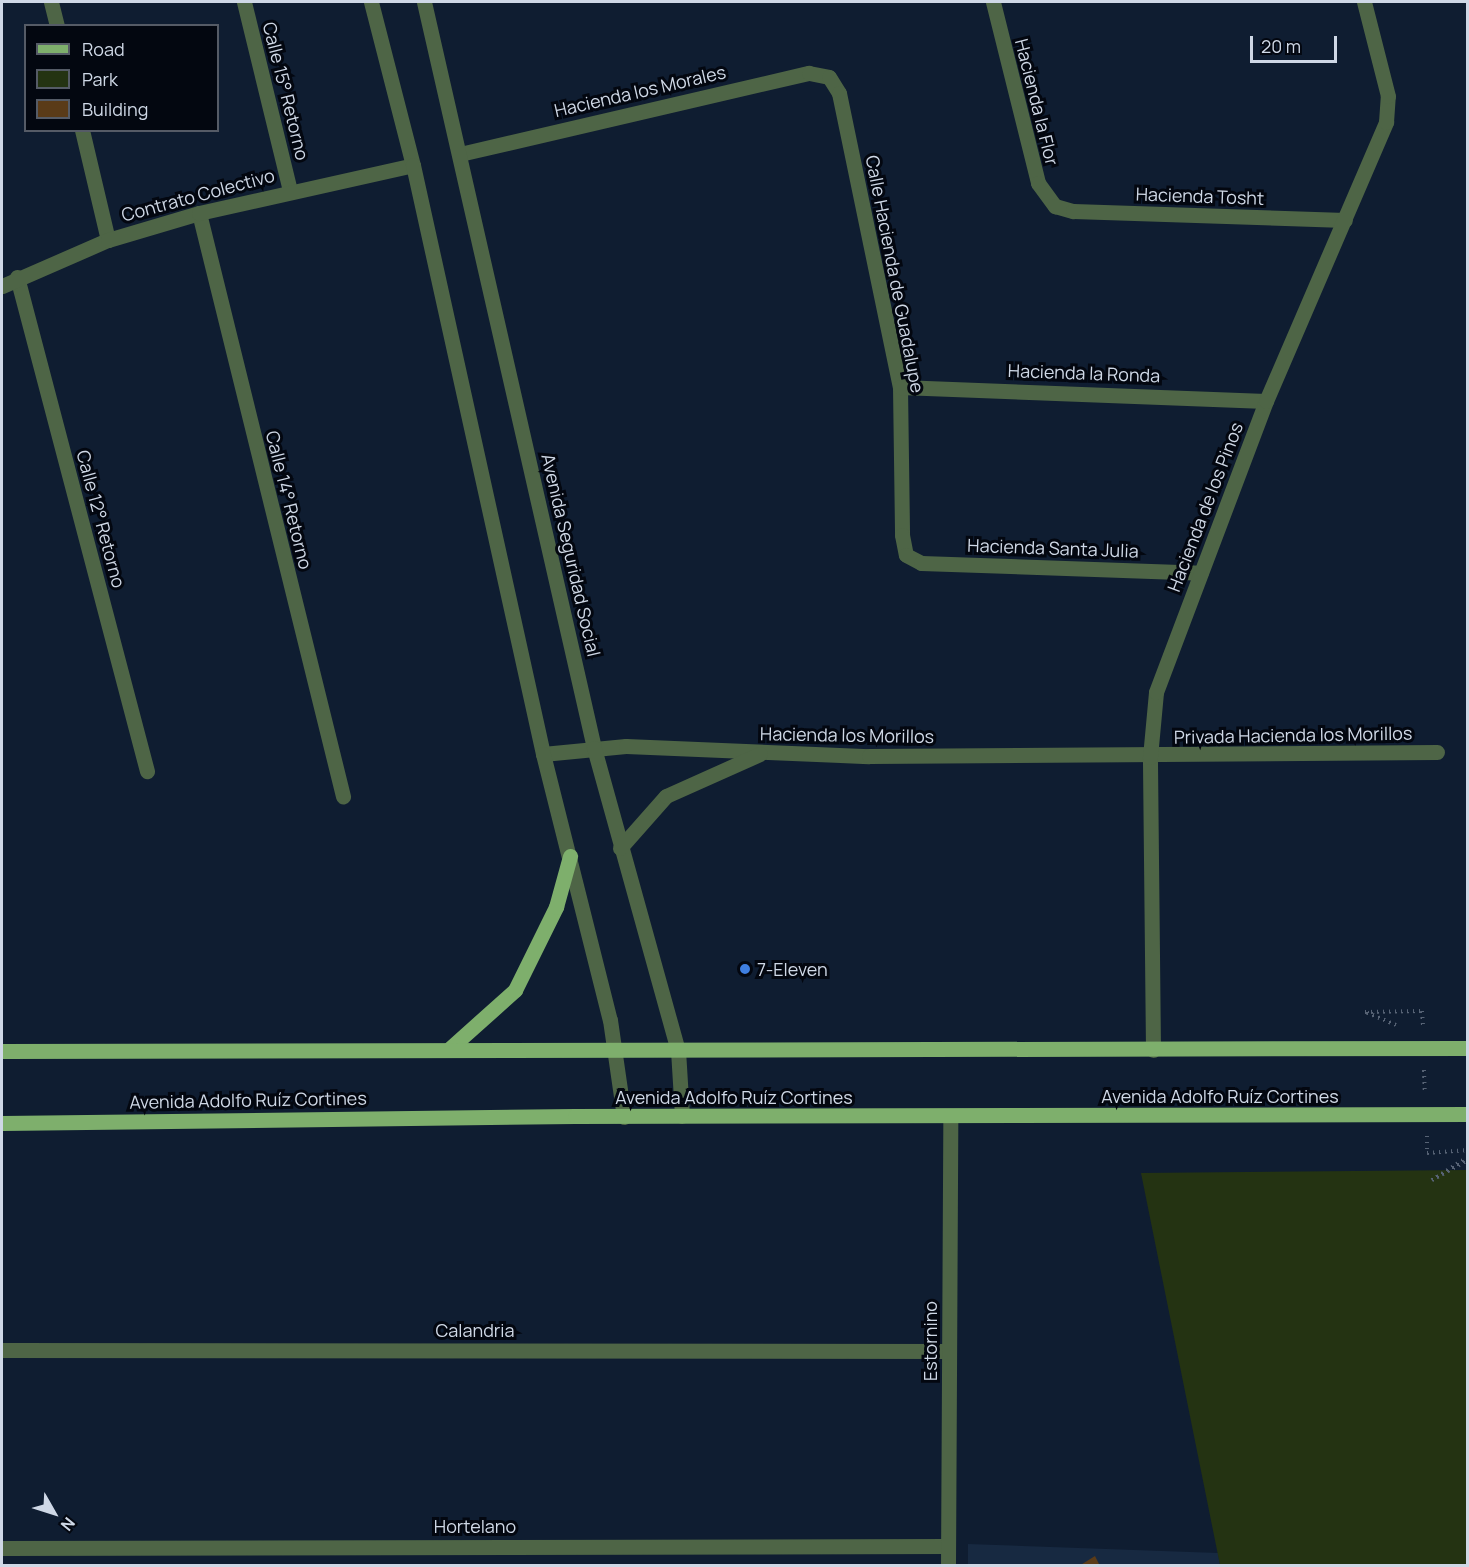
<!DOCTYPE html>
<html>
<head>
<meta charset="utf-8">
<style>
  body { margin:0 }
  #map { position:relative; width:1469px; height:1567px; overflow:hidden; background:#0f1d31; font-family:Manrope,sans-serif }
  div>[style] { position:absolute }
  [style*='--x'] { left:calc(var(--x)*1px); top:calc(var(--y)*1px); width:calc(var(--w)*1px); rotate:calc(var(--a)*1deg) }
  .built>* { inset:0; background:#172941 }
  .green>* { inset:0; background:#243312 }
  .building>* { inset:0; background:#5a3b18 }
  .path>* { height:4px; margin-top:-2px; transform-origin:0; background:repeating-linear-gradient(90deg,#576375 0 1.5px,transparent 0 6px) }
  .minor>* { height:15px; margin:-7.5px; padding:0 7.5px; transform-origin:7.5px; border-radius:7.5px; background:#4e6546 }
  .tertiary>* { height:15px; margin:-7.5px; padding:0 7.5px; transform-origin:7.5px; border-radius:7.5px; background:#4e6546 }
  .primary>* { height:15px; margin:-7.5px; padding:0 7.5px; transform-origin:7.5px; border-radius:7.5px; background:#7eaf6c }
  .dots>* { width:16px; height:16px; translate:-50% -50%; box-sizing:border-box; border:3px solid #030710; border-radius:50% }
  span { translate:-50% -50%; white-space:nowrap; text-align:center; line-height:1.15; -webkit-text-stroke:6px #030710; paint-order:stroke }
  .street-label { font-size:18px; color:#cfd8e6 }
  .poi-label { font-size:18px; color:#cfd8e6 }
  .left { translate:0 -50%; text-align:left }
  .frame { position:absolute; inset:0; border:3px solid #cfd8e6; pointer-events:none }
  .legend { position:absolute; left:24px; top:24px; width:195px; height:108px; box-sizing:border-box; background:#030710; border:2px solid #555b66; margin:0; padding:8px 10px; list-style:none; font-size:18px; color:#cfd8e6 }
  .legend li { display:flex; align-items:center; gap:12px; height:30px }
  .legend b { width:30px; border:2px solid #555b66 }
  .north { position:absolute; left:24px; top:1483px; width:60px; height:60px; -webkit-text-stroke:4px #030710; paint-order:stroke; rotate:129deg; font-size:16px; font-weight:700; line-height:24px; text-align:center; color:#cfd8e6 }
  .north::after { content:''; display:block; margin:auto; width:21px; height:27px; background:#cfd8e6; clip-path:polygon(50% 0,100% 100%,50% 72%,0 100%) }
  .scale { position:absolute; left:1250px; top:36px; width:87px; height:27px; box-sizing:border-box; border:3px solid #cfd8e6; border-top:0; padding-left:8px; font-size:18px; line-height:21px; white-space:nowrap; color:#cfd8e6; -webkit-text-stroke:4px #030710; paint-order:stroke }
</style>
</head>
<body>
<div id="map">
  <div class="built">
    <i style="clip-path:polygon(968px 1544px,1218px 1553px,1220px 1565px,968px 1566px)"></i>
  </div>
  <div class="green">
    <i style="clip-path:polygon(1467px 1170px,1467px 1565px,1220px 1565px,1141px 1173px)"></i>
  </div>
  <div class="building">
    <i style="clip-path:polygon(1095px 1556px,1100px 1566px,1079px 1566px)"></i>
  </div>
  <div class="path">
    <i style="--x:1396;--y:1025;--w:34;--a:-157"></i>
    <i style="--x:1365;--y:1012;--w:57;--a:-1"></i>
    <i style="--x:1422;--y:1011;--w:16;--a:86"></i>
    <i style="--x:1424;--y:1070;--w:23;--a:88"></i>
    <i style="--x:1427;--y:1136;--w:17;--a:90"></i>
    <i style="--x:1427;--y:1153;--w:41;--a:-4.2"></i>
    <i style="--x:1468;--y:1157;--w:43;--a:147.4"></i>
    <i style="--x:1432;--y:1180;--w:41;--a:-29.1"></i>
  </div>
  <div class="minor">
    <i style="--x:51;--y:2;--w:25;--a:76"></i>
    <i style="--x:244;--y:2;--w:194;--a:76.3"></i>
    <i style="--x:993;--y:2;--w:187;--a:76"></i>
    <i style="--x:1038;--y:183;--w:29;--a:54"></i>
    <i style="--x:1055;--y:206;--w:19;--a:16"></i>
    <i style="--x:1073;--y:211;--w:272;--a:1.9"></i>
    <i style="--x:82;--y:130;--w:113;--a:76.7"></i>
    <i style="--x:460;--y:154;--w:358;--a:-13.1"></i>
    <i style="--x:809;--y:73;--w:20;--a:11"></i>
    <i style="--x:829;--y:77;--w:19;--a:58"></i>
    <i style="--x:839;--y:93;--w:300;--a:78.3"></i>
    <i style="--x:900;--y:387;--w:148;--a:89.2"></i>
    <i style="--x:902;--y:535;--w:20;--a:79"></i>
    <i style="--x:906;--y:555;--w:17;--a:28"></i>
    <i style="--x:921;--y:563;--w:280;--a:2"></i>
    <i style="--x:199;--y:213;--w:601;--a:76.13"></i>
    <i style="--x:17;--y:277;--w:511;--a:75.26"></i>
    <i style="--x:2;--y:286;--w:116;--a:-23.5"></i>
    <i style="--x:108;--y:240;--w:95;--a:-16.5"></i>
    <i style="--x:199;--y:213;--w:219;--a:-12.6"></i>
    <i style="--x:900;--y:387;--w:366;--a:2.2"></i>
    <i style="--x:543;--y:754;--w:83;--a:-5.5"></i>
    <i style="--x:626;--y:746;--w:243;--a:2.4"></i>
    <i style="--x:869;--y:756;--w:568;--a:-0.4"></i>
    <i style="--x:1153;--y:1050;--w:293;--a:-90.6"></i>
    <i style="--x:1150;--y:757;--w:65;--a:-84.7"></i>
    <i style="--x:1156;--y:692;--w:311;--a:-69.3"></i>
    <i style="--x:1266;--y:401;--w:304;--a:-66.7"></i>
    <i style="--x:1386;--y:122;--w:26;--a:-86"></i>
    <i style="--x:1388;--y:96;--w:97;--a:-104.3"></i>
    <i style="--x:2;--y:1350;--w:947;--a:0.06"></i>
    <i style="--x:2;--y:1548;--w:946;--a:-0.12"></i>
    <i style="--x:948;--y:1566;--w:450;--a:-89.7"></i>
  </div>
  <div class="tertiary">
    <i style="--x:371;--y:2;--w:168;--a:75.6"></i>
    <i style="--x:413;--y:165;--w:603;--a:77.55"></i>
    <i style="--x:543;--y:754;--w:274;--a:75.9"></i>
    <i style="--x:610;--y:1020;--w:98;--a:81.8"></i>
    <i style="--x:424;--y:2;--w:765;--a:77.16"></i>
    <i style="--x:594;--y:748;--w:313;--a:74.5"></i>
    <i style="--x:678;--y:1050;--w:66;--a:86.5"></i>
    <i style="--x:620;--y:848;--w:69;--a:-48.5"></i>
    <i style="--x:666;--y:796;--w:103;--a:-24.1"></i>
  </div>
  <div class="primary">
    <i style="--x:448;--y:1050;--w:90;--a:-41.8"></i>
    <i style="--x:515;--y:990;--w:93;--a:-63.7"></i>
    <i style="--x:556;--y:907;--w:53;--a:-74.6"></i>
    <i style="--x:2;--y:1051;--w:1466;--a:-0.12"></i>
    <i style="--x:2;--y:1123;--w:573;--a:-0.7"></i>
    <i style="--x:575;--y:1116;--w:893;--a:-0.13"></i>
  </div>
  <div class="dots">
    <i style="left:745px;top:969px;background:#3f7fe0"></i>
  </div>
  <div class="street-label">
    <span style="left:286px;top:91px;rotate:76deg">Calle 15° Retorno</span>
    <span style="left:640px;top:91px;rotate:-13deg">Hacienda los Morales</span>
    <span style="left:1037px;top:102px;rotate:76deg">Hacienda la Flor</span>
    <span style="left:198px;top:195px;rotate:-15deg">Contrato Colectivo</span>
    <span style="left:1200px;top:196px;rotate:2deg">Hacienda Tosht</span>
    <span style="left:895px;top:274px;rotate:79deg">Calle Hacienda de Guadalupe</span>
    <span style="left:1084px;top:373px;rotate:2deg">Hacienda la Ronda</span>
    <span style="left:289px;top:500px;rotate:76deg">Calle 14° Retorno</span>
    <span style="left:1205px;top:507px;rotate:-69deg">Hacienda de los Pinos</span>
    <span style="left:101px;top:519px;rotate:75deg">Calle 12° Retorno</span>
    <span style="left:1053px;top:548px;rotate:2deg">Hacienda Santa Julia</span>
    <span style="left:571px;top:555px;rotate:77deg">Avenida Seguridad Social</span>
    <span style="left:847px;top:735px;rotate:1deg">Hacienda los Morillos</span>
    <span style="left:1293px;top:735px;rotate:-1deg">Privada Hacienda los Morillos</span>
    <span style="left:1220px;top:1096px">Avenida Adolfo Ruíz Cortines</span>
    <span style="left:734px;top:1097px">Avenida Adolfo Ruíz Cortines</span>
    <span style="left:248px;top:1100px;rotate:-1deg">Avenida Adolfo Ruíz Cortines</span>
    <span style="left:475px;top:1330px">Calandria</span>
    <span style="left:930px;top:1341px;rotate:-90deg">Estornino</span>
    <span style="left:475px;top:1526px">Hortelano</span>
  </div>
  <div class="poi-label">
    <span class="left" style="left:757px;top:969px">7-Eleven</span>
  </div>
  <div class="frame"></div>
  <ul class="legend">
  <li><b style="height:8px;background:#7eaf6c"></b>Road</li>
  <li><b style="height:16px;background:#243312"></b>Park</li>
  <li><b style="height:16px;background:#5a3b18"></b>Building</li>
  </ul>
  <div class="north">N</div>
  <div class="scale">20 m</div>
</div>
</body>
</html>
